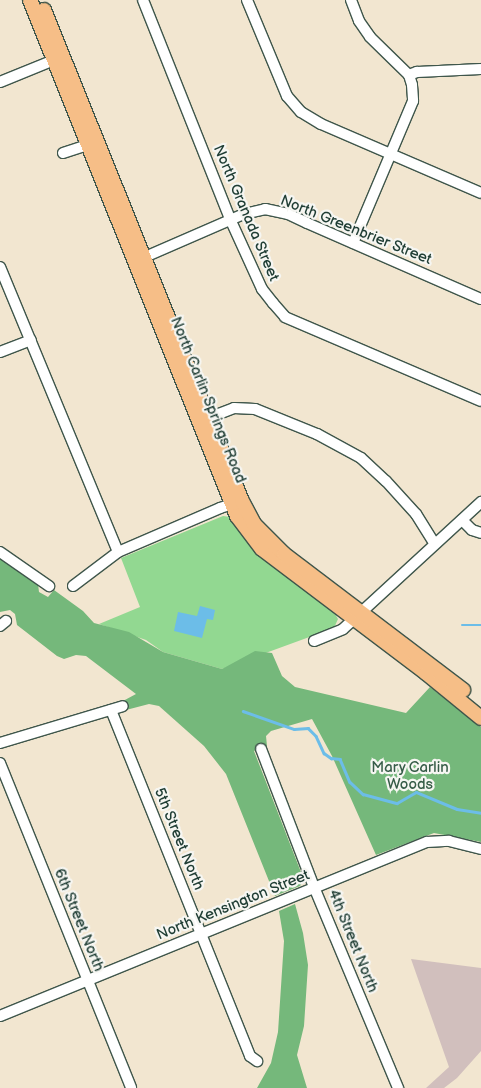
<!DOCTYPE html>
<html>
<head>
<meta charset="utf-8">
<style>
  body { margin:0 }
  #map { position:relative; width:481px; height:1088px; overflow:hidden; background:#f2e6d0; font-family:"Balsamiq Sans",sans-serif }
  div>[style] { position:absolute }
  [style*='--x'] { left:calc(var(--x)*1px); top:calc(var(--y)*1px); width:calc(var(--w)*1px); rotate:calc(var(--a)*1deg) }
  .industrial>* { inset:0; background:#d1bfbd }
  .green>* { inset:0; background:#92d891 }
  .forest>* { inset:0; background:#75b87b }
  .water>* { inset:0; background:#6cbde8 }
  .stream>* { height:2.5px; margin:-1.25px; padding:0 1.25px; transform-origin:1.25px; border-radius:1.25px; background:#6cbde8 }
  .roads { filter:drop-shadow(1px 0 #3f564b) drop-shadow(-1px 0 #3f564b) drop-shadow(0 1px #3f564b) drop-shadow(0 -1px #3f564b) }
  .minor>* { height:10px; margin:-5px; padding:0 5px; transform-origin:5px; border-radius:5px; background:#fff }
  .major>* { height:14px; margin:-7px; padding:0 7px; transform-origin:7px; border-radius:7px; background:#f6be87 }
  span { translate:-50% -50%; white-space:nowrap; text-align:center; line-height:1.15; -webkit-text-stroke:4.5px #f6f6f2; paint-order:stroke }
  .street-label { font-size:15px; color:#1f3d34 }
  .park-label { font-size:15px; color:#365c47 }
</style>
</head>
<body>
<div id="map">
  <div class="industrial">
    <i style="clip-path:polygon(411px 959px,481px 968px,481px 1051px,457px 1078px,444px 1088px,426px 1088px,449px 1067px)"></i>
  </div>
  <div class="green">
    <i style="clip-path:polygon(223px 516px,230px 517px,242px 536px,258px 554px,335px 614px,338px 619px,334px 628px,222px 669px,163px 652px,146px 640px,99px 624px,140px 607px,121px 558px)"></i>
  </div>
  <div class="forest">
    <i style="clip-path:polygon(0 558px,38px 584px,39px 592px,48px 597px,54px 590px,83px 611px,94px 623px,129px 632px,163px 652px,222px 669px,255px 651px,272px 653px,282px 676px,295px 687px,406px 713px,430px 687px,481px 727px,481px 842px,434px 833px,376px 855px,332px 756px,312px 719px,271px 731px,266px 736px,267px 746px,254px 751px,304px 880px,300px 886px,275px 896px,226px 774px,204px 746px,159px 706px,149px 704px,126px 710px,123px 701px,136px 694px,86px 656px,76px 655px,64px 659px,57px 656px,17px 625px,15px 614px,10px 610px,0 612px)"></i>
    <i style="clip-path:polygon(295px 904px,303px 933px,308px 965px,304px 1026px,297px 1055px,307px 1088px,257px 1088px,271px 1063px,278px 1032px,284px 941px,279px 911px)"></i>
  </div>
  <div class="water">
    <i style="clip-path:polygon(200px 606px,215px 610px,213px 620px,207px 619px,202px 638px,174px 631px,178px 612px,197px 616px)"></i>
  </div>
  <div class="stream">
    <i style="--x:462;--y:625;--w:19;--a:0"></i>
    <i style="--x:243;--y:711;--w:54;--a:19.4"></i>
    <i style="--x:294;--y:729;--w:14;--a:-4"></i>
    <i style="--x:308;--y:728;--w:11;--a:45"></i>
    <i style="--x:316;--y:736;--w:19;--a:65"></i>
    <i style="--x:324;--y:753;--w:9;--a:36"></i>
    <i style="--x:331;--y:758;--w:9;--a:6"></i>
    <i style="--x:340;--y:759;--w:25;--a:67"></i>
    <i style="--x:350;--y:782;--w:18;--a:43"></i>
    <i style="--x:363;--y:794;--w:35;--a:15"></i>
    <i style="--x:397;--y:803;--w:22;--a:-30"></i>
    <i style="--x:416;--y:792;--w:44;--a:22.5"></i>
    <i style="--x:457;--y:809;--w:24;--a:9"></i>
  </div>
  <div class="roads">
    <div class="minor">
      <i style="--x:143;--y:0;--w:238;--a:68.3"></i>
      <i style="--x:231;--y:221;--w:75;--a:65.5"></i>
      <i style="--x:262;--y:289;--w:18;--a:52"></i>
      <i style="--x:273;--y:303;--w:18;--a:49"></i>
      <i style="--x:285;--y:317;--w:213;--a:23.2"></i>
      <i style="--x:247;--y:0;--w:104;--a:67.4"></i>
      <i style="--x:287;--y:96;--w:21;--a:49"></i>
      <i style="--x:301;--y:112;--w:23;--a:31"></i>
      <i style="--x:321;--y:124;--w:174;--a:23.3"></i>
      <i style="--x:351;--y:0;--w:22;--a:69"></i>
      <i style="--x:359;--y:21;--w:19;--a:55"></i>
      <i style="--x:370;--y:37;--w:54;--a:44.3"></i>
      <i style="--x:409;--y:75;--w:10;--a:73"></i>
      <i style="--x:412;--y:85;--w:16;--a:86"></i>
      <i style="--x:413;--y:101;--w:154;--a:112.9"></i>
      <i style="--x:409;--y:75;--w:9;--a:-21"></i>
      <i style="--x:417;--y:72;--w:64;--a:-2.7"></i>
      <i style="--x:0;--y:82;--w:64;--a:-22.1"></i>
      <i style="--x:63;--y:153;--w:33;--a:-18"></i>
      <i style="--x:138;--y:260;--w:116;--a:-23.5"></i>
      <i style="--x:244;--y:214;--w:22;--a:-13"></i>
      <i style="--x:265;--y:209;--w:24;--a:12"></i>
      <i style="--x:288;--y:214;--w:21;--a:25"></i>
      <i style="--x:307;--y:223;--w:190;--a:23.6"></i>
      <i style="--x:0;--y:267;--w:308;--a:67.5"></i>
      <i style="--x:0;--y:352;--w:33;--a:-21"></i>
      <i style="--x:203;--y:420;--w:33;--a:-21"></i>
      <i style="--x:234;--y:408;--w:21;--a:3"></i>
      <i style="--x:255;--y:409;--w:67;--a:22"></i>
      <i style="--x:317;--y:434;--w:50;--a:28.6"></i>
      <i style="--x:361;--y:458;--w:34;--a:43"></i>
      <i style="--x:386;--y:481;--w:45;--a:47.7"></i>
      <i style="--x:416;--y:514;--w:34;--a:58"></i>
      <i style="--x:462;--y:520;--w:14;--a:45"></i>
      <i style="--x:472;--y:530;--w:9;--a:18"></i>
      <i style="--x:0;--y:552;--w:60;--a:34.8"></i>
      <i style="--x:73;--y:586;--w:56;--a:-37.1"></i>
      <i style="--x:118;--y:552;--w:111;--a:-23.3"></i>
      <i style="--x:220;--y:508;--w:19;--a:-18"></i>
      <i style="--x:0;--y:626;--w:8;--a:-40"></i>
      <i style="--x:314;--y:641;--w:31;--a:-22"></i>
      <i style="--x:343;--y:629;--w:188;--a:-42.6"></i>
      <i style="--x:111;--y:710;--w:373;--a:68.1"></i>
      <i style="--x:250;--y:1056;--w:9;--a:36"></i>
      <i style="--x:0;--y:743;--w:128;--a:-16.7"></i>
      <i style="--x:261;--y:749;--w:148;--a:69"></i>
      <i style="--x:314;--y:887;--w:218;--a:67.3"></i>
      <i style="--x:0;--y:763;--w:350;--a:68"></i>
      <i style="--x:0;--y:1016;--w:461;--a:-22.2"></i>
      <i style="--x:427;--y:842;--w:22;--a:-3"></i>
      <i style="--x:449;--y:841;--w:33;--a:14"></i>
    </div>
    <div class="major">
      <i style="--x:30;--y:0;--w:556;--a:68.14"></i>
      <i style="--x:237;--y:516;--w:41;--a:52.9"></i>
      <i style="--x:262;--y:549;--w:206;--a:37.1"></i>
      <i style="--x:426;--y:673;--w:71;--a:39.3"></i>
      <i style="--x:44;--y:10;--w:529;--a:68.04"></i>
      <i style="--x:242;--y:501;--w:26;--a:62"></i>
      <i style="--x:254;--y:524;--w:42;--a:45"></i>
      <i style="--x:284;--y:554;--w:225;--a:37.2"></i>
    </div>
  </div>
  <div class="street-label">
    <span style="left:246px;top:213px;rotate:67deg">North Granada Street</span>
    <span style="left:356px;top:230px;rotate:22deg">North Greenbrier Street</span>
    <span style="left:208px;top:400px;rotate:68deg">North Carlin Springs Road</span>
    <span style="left:179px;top:839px;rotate:68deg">5th Street North</span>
    <span style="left:233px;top:905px;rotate:-22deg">North Kensington Street</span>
    <span style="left:79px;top:920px;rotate:68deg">6th Street North</span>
    <span style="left:353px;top:941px;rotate:68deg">4th Street North</span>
  </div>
  <div class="park-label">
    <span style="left:410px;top:776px">Mary Carlin<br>Woods</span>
  </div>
</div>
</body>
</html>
